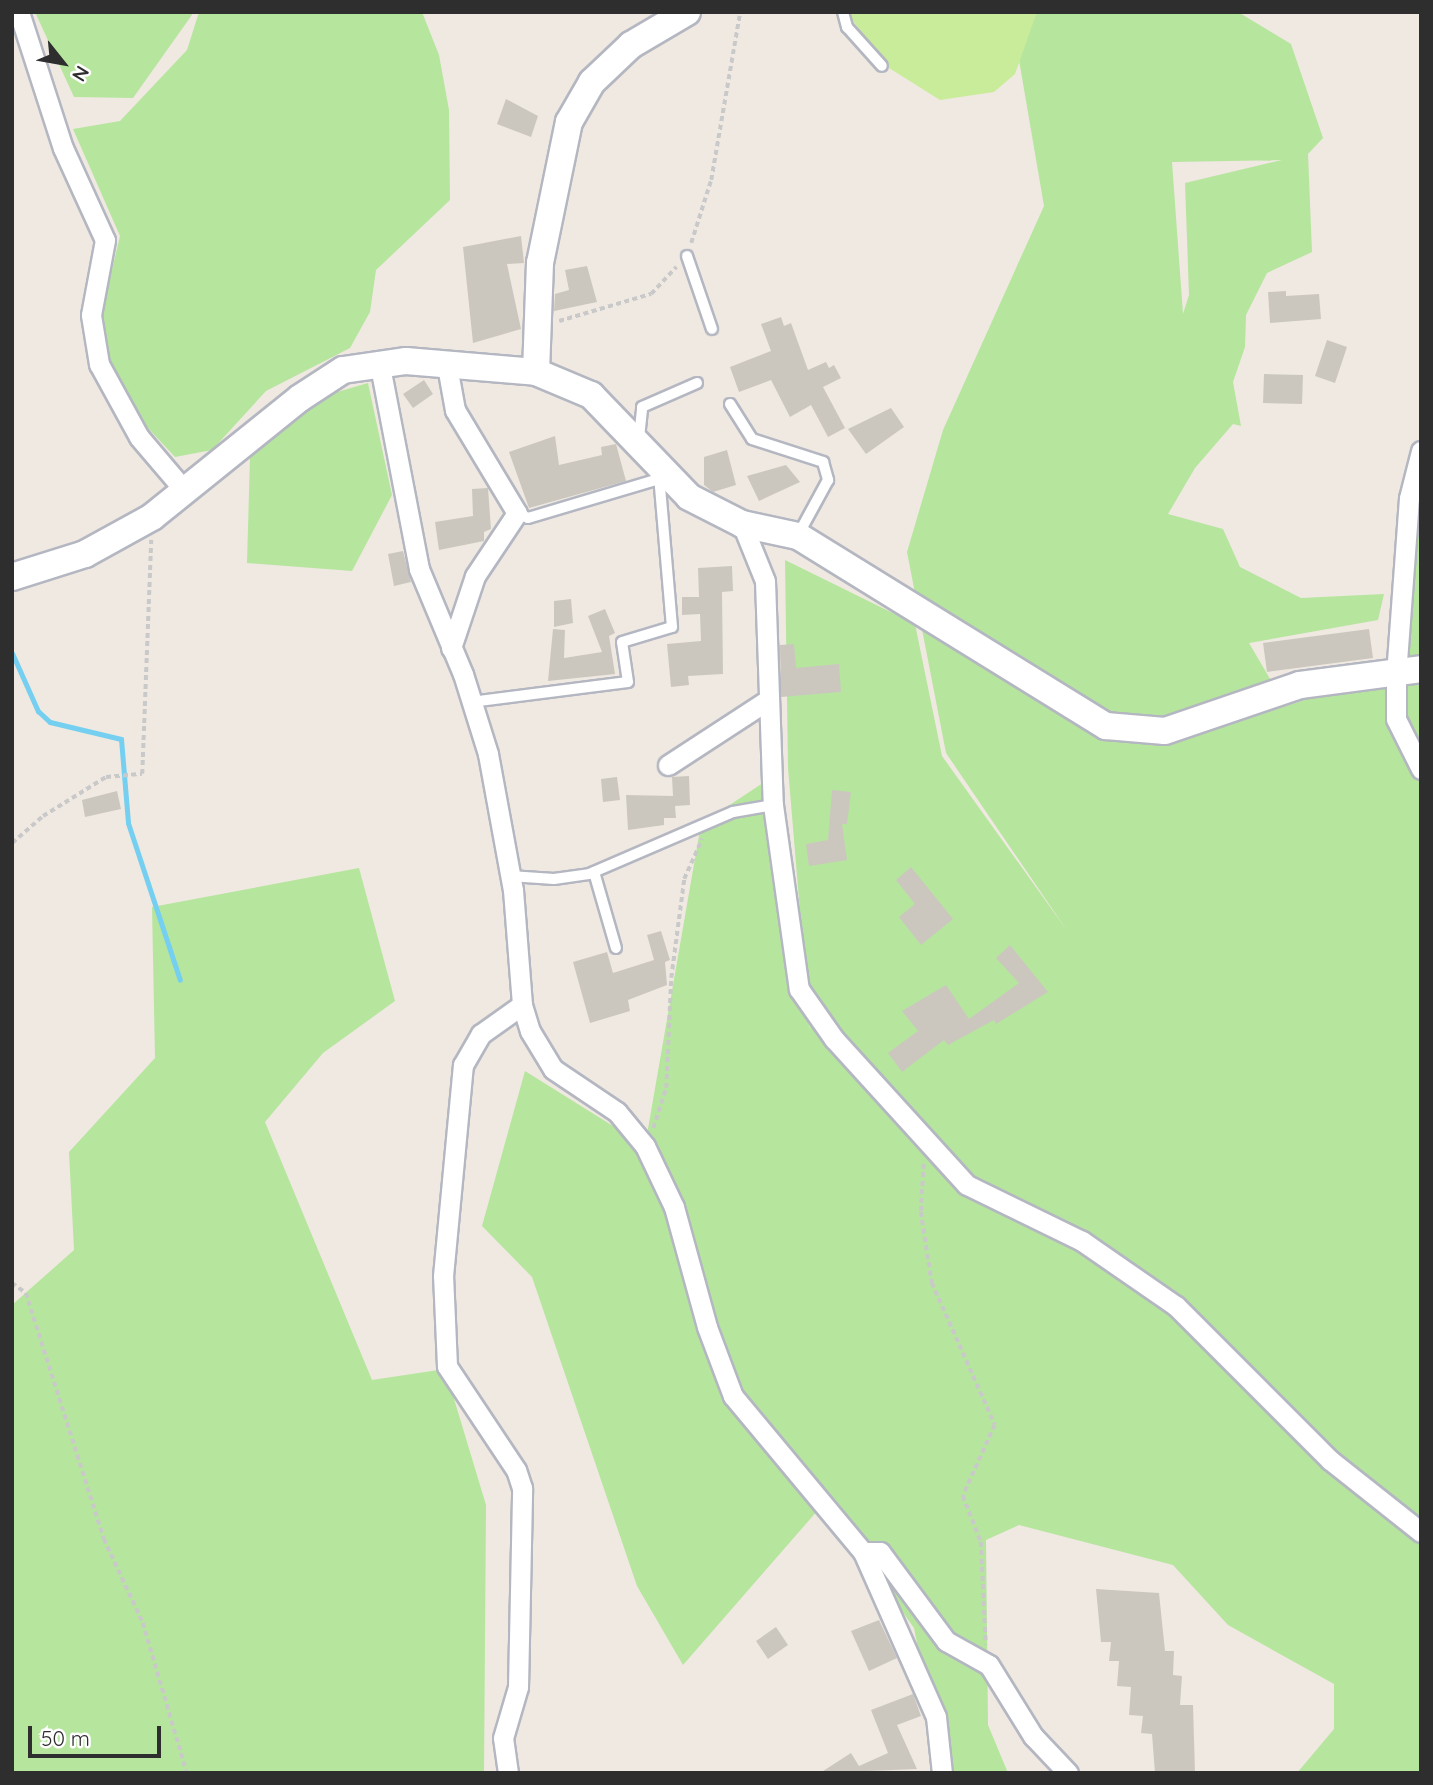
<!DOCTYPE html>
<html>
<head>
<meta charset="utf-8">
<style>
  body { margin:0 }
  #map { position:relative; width:1433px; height:1785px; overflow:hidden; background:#efe9e1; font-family:Quicksand,sans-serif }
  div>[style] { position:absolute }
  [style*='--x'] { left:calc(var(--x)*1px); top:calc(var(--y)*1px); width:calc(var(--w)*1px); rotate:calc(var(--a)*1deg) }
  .green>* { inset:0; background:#b6e59e }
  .pitch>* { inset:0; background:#c9ec9a }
  .stream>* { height:5px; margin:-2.5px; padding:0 2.5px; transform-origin:2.5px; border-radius:2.5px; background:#75cff0 }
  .building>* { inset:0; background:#cbc7bf }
  .path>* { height:3.5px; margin-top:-1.75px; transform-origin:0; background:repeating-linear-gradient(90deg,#c9c9c9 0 5px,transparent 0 8.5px) }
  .roads { filter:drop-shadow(2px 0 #b4b7c1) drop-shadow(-2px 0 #b4b7c1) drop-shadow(0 2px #b4b7c1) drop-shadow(0 -2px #b4b7c1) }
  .lane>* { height:10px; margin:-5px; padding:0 5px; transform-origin:5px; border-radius:5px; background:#fff }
  .street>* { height:19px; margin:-9.5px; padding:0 9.5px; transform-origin:9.5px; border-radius:9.5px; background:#fff }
  .secondary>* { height:26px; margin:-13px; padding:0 13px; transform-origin:13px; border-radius:13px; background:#fff }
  span { translate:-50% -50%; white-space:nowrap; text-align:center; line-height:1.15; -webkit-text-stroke:7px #fff; paint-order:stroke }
  .frame { position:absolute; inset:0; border:14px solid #2e2e2e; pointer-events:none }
  .north { position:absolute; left:28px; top:28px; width:70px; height:70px; -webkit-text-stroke:5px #fff; paint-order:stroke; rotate:121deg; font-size:19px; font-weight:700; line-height:28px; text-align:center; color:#2e2e2e }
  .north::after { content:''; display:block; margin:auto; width:24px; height:32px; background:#2e2e2e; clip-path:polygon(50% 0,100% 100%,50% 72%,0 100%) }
  .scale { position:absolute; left:28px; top:1726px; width:133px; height:32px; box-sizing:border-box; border:4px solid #2e2e2e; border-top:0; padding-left:9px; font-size:21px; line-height:24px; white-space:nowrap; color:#2e2e2e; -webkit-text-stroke:5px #fff; paint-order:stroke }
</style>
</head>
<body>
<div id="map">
  <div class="green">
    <i style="clip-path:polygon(35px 12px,194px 12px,133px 98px,74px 97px)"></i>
    <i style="clip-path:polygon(199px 12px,422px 12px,439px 55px,449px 110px,450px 200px,376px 270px,370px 312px,350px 348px,266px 391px,212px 450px,175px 457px,146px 426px,105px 360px,99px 323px,120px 236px,73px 129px,120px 121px,187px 50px)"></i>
    <i style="clip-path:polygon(evenodd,1036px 12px,1238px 12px,1291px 44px,1323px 138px,1308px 154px,1312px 252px,1267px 273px,1246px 315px,1245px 347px,1233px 382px,1241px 426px,1233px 424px,1195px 468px,1168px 514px,1223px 529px,1240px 567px,1301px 598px,1384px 594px,1378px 620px,1249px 643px,1286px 706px,1400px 668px,1421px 517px,1421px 1773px,1297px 1773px,1334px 1729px,1334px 1684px,1228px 1625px,1173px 1565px,1019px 1525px,986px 1540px,988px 1725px,1008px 1773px,943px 1773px,914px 1628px,825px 1502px,683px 1665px,637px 1586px,532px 1277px,482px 1226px,525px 1071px,645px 1146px,701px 824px,769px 779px,810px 1031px,788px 768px,785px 560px,915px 624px,942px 756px,1068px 932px,946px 753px,907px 552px,943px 430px,1044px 206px,1019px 60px,1036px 12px,1282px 160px,1185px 183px,1189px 295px,1183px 314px,1172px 162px,1282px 160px)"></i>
    <i style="clip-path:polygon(368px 383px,392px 495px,352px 571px,247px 563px,250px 458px,327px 395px)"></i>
    <i style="clip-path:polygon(359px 868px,395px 1001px,323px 1053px,265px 1122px,372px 1380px,445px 1369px,486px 1505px,484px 1773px,12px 1773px,12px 1305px,74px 1250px,69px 1152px,155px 1058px,152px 907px)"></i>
  </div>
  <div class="pitch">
    <i style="clip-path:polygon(846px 12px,1037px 12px,1015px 74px,994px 92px,940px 100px,889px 68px)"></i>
  </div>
  <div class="stream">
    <i style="--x:12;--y:653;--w:64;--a:65.9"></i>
    <i style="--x:38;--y:711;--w:16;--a:43"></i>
    <i style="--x:50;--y:722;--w:73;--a:13.5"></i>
    <i style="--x:121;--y:739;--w:84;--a:85.2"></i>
    <i style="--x:128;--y:823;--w:165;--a:71.7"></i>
  </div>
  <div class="building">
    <i style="clip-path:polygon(506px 99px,538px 116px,531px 137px,497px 124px)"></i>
    <i style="clip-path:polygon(521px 236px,524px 263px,507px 264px,521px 329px,473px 343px,463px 247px)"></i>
    <i style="clip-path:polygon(587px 266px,597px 302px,554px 311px,555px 294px,569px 290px,565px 270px)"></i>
    <i style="clip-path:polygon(1286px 291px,1286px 296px,1319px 294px,1321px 319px,1270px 323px,1268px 292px)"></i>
    <i style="clip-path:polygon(781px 317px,784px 326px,791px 323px,808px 370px,826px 362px,829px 368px,834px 365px,841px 378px,823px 387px,845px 428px,828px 437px,811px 405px,790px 417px,771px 380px,739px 392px,730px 367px,771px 351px,761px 324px)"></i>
    <i style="clip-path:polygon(1327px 340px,1347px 347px,1335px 383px,1315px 376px)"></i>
    <i style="clip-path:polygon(1264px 374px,1303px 375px,1302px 404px,1263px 403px)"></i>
    <i style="clip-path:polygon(424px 380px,433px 394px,413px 408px,403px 394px)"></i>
    <i style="clip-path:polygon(891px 408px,904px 427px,866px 454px,848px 429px)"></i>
    <i style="clip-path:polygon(555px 436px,559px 465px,602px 455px,601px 447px,616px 444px,626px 481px,529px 508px,509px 452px)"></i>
    <i style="clip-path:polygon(727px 450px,736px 485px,713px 492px,704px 485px,704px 457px)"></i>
    <i style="clip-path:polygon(786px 465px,800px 482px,759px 501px,747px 476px)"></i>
    <i style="clip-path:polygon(488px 488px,491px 529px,484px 532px,484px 541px,439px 550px,435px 522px,473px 516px,472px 489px)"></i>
    <i style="clip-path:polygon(403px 551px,411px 582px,394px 586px,388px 554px)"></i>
    <i style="clip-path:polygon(732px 566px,733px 591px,722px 592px,723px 674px,688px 676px,689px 685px,671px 687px,667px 644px,701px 641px,700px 614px,682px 615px,682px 597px,699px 597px,698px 568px)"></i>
    <i style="clip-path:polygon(571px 599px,573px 623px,554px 627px,554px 601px)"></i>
    <i style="clip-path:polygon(605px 609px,615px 633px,609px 636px,615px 674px,548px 681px,553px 629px,565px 630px,564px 658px,602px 652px,588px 616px)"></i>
    <i style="clip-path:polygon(1369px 629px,1373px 658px,1267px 672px,1263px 643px)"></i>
    <i style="clip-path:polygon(794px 644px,796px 668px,839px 664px,841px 692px,781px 697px,780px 645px)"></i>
    <i style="clip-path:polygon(689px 776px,690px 805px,675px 806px,676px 818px,664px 818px,664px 825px,628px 830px,626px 795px,673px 796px,672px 777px)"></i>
    <i style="clip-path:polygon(617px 777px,620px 800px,603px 802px,601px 779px)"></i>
    <i style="clip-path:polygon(832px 790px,851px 792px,847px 824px,842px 824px,847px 860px,809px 866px,806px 844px,828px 840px)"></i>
    <i style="clip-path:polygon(117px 791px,121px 809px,85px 817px,82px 800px)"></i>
    <i style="clip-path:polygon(911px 867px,953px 919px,921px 945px,899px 917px,915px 904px,896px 880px)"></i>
    <i style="clip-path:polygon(661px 931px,670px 960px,665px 962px,667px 985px,628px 1000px,630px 1011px,590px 1023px,573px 962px,607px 952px,613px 973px,654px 960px,647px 935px)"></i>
    <i style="clip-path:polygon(1010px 945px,1048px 992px,996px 1024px,994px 1020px,948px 1045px,944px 1040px,902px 1072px,888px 1053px,918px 1031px,902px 1011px,946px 985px,969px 1019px,1019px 983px,996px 958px)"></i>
    <i style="clip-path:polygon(1096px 1589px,1159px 1593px,1165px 1651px,1174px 1651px,1173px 1675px,1182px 1676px,1180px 1705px,1193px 1705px,1195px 1773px,1155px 1773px,1152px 1734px,1141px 1733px,1143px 1716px,1129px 1715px,1131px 1687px,1117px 1686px,1119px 1661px,1109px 1661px,1111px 1642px,1101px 1642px)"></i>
    <i style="clip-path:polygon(879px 1620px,897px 1658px,869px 1671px,851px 1631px)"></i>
    <i style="clip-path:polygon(776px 1627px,788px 1645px,768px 1659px,756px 1641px)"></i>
    <i style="clip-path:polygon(913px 1694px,921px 1716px,897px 1725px,917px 1769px,820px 1773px,851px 1753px,859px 1766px,888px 1753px,871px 1710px)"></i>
  </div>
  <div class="path">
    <i style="--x:691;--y:243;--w:66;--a:-72.4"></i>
    <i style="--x:711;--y:180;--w:170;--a:-80.2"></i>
    <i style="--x:559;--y:321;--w:96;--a:-16.4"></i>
    <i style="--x:651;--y:294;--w:37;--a:-47"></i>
    <i style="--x:12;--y:843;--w:41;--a:-41.1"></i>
    <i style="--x:43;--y:816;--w:74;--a:-31.8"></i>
    <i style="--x:106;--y:777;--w:36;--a:-5"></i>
    <i style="--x:142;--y:774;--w:234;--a:-87.8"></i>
    <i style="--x:653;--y:1128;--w:42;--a:-72"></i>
    <i style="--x:666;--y:1088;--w:110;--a:-87.4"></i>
    <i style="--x:671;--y:978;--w:100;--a:-82.5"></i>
    <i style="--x:684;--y:879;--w:44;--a:-65.8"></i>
    <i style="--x:924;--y:1164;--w:48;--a:93.6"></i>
    <i style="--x:921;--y:1212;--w:72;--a:81.2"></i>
    <i style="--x:932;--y:1283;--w:155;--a:66.1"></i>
    <i style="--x:995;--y:1425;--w:78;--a:114.3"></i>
    <i style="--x:963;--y:1496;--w:49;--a:68.6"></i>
    <i style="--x:981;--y:1542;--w:103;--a:87.2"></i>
    <i style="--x:12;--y:1283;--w:17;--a:36"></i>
    <i style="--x:26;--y:1293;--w:258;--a:72.4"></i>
    <i style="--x:104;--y:1539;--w:93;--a:65.1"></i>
    <i style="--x:143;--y:1623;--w:156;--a:73.7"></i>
  </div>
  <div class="roads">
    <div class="lane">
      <i style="--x:843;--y:12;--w:16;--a:75"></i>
      <i style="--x:847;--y:27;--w:52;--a:48.1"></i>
      <i style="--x:687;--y:256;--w:77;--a:71.1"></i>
      <i style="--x:730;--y:404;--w:41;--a:57.8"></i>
      <i style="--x:752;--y:439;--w:75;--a:17.9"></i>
      <i style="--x:823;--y:462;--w:19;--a:74"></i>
      <i style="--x:828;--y:480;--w:63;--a:118.6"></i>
      <i style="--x:639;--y:438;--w:31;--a:-84"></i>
      <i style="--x:642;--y:407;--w:60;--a:-23.6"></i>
      <i style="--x:517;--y:513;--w:12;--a:24"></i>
      <i style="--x:528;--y:518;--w:137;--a:-16.6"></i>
      <i style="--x:471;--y:702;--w:158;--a:-7.3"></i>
      <i style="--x:628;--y:682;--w:40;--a:-98.5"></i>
      <i style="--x:622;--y:642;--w:52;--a:-16.7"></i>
      <i style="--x:672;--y:627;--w:152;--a:-94.9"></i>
      <i style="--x:594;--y:872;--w:79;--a:73.9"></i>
      <i style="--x:510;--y:876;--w:44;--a:3.9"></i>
      <i style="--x:554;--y:879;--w:35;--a:-8"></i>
      <i style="--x:589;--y:874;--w:157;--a:-23.3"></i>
      <i style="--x:733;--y:812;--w:41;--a:-9.9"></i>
    </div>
    <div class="street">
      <i style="--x:19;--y:12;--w:143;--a:72.1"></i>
      <i style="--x:63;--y:148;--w:101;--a:65.5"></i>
      <i style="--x:105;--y:240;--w:76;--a:100.6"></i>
      <i style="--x:91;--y:315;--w:50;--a:80.7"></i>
      <i style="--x:99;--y:364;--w:83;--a:61.3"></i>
      <i style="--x:139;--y:437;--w:71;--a:49.6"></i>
      <i style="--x:379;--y:361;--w:212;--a:79.1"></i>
      <i style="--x:419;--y:569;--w:114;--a:67.3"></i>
      <i style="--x:463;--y:674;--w:84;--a:72.6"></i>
      <i style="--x:488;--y:754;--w:138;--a:79.6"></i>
      <i style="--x:513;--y:890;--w:115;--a:85.5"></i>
      <i style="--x:522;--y:1005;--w:27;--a:73"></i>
      <i style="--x:530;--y:1031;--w:44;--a:58.8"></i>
      <i style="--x:553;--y:1069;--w:77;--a:33.9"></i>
      <i style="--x:617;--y:1112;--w:44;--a:50.5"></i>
      <i style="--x:645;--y:1146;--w:68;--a:64.6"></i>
      <i style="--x:674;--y:1207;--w:124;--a:74.6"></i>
      <i style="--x:707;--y:1327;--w:74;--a:69.4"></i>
      <i style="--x:733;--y:1396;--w:203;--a:50.2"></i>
      <i style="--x:863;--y:1552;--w:17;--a:0"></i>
      <i style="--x:880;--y:1552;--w:111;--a:53.4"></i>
      <i style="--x:946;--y:1641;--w:49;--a:29.2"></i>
      <i style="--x:989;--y:1665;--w:84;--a:58.2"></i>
      <i style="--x:1033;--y:1736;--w:51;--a:46.6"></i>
      <i style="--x:447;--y:366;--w:45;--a:79.7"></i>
      <i style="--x:455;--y:410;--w:120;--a:59"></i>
      <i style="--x:517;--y:513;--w:76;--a:123.7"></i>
      <i style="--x:475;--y:576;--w:76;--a:108.4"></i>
      <i style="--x:1421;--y:451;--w:49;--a:104.3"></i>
      <i style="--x:1409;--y:498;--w:178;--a:94.2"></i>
      <i style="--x:1396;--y:676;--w:43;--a:90"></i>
      <i style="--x:1396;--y:719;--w:56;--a:63.4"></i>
      <i style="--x:742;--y:524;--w:61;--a:68"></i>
      <i style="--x:765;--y:581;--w:224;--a:88"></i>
      <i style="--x:773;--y:805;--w:186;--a:82"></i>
      <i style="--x:799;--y:989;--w:61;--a:55"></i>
      <i style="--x:834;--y:1039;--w:197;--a:47.7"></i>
      <i style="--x:967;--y:1185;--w:128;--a:26"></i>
      <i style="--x:1082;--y:1241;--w:114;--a:34.7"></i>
      <i style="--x:1176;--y:1306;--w:218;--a:45"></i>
      <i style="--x:1330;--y:1460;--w:116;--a:38.4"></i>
      <i style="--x:668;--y:765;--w:117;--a:-33.1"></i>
      <i style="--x:863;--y:1552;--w:180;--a:66.1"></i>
      <i style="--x:936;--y:1717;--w:56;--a:83.9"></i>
      <i style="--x:508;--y:1773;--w:35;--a:-98"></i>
      <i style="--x:503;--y:1738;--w:53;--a:-73.6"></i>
      <i style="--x:518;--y:1687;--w:199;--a:-88.8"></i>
      <i style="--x:522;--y:1488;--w:19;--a:-108"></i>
      <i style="--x:516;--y:1470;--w:125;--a:-123.6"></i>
      <i style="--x:447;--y:1366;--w:90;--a:-92.5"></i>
      <i style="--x:443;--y:1276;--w:212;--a:-84.6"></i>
      <i style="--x:463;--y:1065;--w:36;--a:-60"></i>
      <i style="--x:481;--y:1034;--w:50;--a:-35.3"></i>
    </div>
    <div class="secondary">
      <i style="--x:536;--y:372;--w:109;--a:-87.9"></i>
      <i style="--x:540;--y:263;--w:144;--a:-78.4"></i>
      <i style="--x:569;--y:122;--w:46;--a:-60.1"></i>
      <i style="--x:592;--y:82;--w:54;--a:-43.5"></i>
      <i style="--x:631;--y:45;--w:65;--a:-30.5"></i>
      <i style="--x:12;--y:577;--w:77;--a:-17.5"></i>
      <i style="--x:85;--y:554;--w:77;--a:-28.9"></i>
      <i style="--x:152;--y:517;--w:190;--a:-38.8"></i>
      <i style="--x:300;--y:398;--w:51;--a:-33.1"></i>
      <i style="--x:343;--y:370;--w:64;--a:-8.1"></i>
      <i style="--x:406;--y:361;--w:130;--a:4.8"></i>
      <i style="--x:536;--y:372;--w:60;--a:22.7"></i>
      <i style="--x:591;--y:395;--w:141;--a:46.1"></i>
      <i style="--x:689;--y:497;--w:59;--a:27"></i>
      <i style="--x:742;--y:524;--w:57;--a:12.1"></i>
      <i style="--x:798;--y:536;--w:362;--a:31.7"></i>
      <i style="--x:1106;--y:726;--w:59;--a:4.8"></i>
      <i style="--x:1165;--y:731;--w:143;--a:-18.8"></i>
      <i style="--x:1300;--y:685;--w:122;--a:-7.5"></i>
    </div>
  </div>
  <div class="frame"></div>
  <div class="north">N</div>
  <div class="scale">50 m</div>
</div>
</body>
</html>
